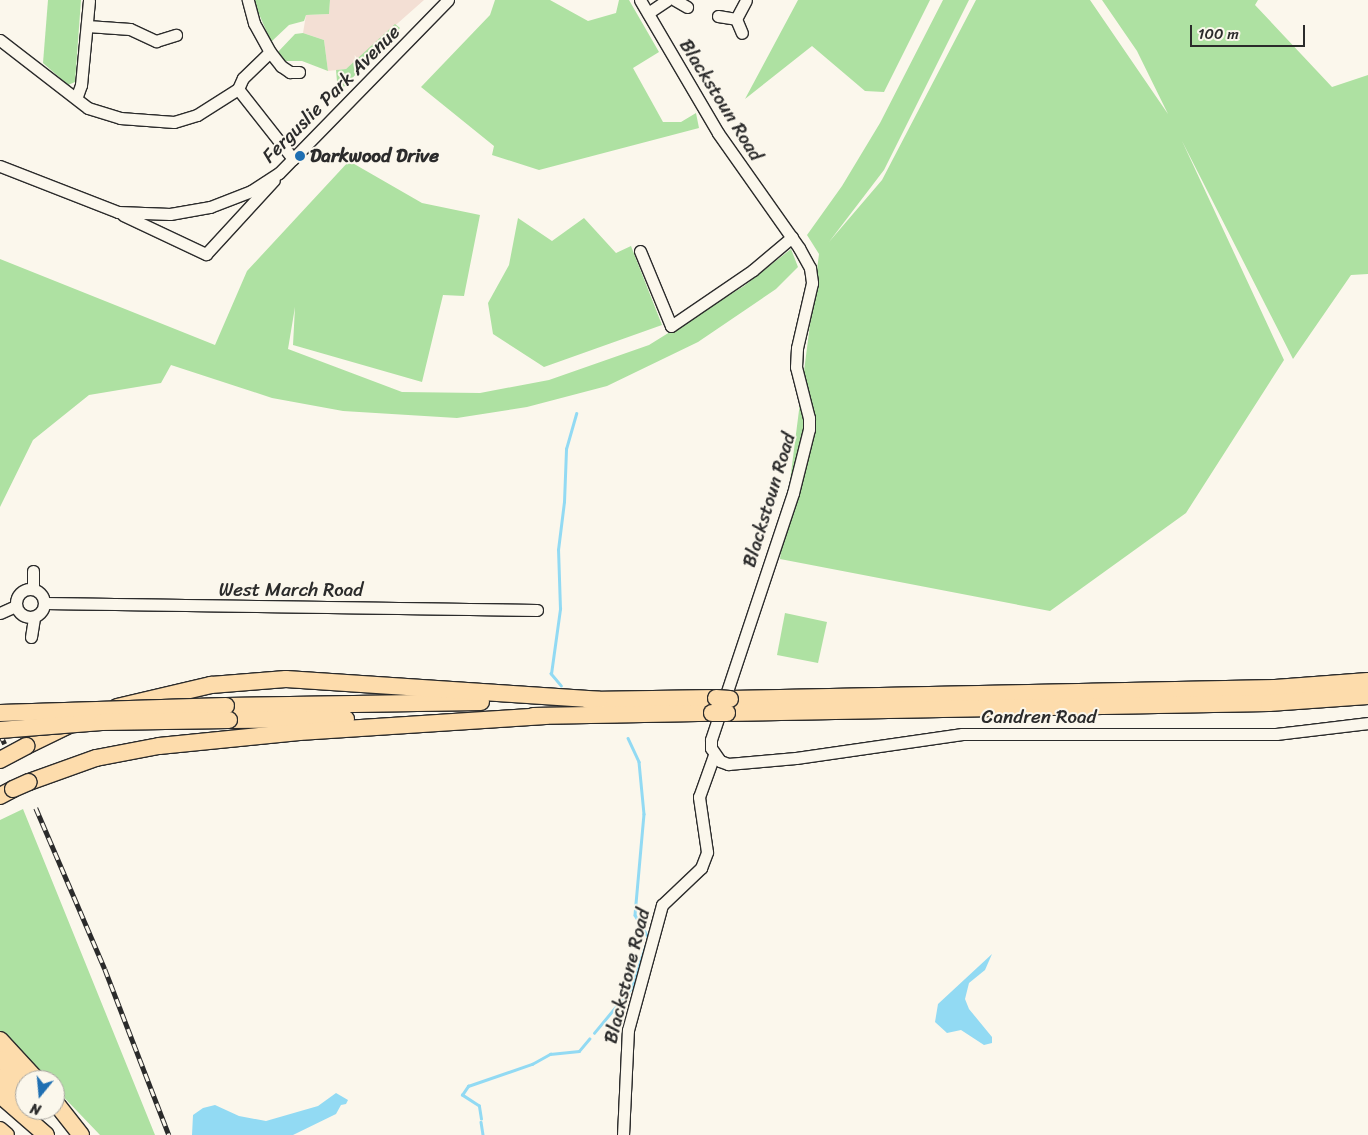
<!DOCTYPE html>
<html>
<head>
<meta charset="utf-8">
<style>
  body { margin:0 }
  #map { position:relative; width:1368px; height:1135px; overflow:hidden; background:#fbf7ec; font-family:Sriracha,sans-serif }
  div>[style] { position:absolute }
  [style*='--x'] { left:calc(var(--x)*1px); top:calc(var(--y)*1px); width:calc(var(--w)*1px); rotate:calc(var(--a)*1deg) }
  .built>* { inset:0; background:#f3dfd4 }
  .green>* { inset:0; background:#aee1a2 }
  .water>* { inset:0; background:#92daf3 }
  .stream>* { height:2.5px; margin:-1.25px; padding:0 1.25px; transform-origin:1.25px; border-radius:1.25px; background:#92daf3 }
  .roads { filter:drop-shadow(1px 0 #2b2b2b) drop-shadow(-1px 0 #2b2b2b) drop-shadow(0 1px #2b2b2b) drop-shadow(0 -1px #2b2b2b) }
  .minor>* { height:11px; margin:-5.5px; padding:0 5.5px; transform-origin:5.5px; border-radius:5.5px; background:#fbf7ec }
  .minor>.ring { margin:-5.5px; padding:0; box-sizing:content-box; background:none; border:11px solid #fbf7ec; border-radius:50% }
  .major>* { height:14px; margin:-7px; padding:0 7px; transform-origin:7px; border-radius:7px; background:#fddcac }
  .highway>* { height:16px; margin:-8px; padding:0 8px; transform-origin:8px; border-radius:8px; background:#fddcac }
  .rail>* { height:4.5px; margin-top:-2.25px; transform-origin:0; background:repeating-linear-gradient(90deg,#fbf7ec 0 8px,#2b2b2b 0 16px); box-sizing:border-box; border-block:1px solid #2b2b2b }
  .bridges { filter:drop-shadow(1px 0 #2b2b2b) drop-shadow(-1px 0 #2b2b2b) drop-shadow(0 1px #2b2b2b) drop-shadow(0 -1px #2b2b2b) }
  .highway-bridge>* { height:16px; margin:-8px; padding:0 8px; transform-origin:8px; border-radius:8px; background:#fddcac }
  .dots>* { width:14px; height:14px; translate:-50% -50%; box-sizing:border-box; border:2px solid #fbf7ec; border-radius:50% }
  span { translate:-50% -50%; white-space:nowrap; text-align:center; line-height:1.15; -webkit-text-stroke:4px #fbf7ec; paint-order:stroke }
  .street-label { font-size:19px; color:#2b2b2b }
  .poi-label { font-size:19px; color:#2b2b2b; font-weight:700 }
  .left { translate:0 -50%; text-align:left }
  .north { position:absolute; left:15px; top:1070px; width:50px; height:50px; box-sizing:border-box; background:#fbf7ec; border:1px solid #a8a59f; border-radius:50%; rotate:197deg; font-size:14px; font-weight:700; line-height:20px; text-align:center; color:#2b2b2b }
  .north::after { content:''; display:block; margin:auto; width:18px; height:22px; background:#1f6fb2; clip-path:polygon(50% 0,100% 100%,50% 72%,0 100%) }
  .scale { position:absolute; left:1190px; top:25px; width:115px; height:22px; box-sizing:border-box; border:2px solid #2b2b2b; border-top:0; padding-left:6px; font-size:15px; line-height:18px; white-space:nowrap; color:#2b2b2b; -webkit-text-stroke:4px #fbf7ec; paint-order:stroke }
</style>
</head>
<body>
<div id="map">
  <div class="built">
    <i style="clip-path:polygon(330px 0,424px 0,346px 69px,328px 71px,324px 40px,303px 33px,306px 15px,329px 14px)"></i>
  </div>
  <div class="green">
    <i style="clip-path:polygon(48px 0,81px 0,75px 82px,68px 85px,43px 63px)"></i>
    <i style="clip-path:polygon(253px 0,330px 0,329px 14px,306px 15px,304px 21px,289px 25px,271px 42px)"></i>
    <i style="clip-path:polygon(495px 0,550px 0,588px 21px,616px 13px,619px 0,629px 0,659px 52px,633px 68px,663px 122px,681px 122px,696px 113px,699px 128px,539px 170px,492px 155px,494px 146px,421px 87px,490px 15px)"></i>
    <i style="clip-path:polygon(798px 0,930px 0,884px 92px,865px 91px,812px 46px,745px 99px)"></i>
    <i style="clip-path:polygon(943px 0,969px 0,884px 170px,829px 242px,882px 180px,976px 0,1090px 0,1168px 114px,1137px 51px,1102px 0,1258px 0,1255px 5px,1332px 87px,1368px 75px,1368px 274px,1351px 275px,1293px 359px,1182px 141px,1284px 360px,1186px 513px,1050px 611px,780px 559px,819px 254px,807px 235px,842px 186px,880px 123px)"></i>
    <i style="clip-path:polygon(395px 24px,400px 28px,338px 93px,336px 70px,346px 69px)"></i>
    <i style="clip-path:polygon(303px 33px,324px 40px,328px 71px,302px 61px,280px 61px,277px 53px,295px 34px)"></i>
    <i style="clip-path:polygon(349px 161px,422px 203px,480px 215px,464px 296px,443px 295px,422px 382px,293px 345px,295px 307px,288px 349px,402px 392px,480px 393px,549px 380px,649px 345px,744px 286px,791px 249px,798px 267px,776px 289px,698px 342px,607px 386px,527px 407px,457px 418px,343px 411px,272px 398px,171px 365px,161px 383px,89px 395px,33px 440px,0 507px,0 259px,215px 345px,247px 271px)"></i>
    <i style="clip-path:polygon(518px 218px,552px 241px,584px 218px,616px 253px,631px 246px,662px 325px,544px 367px,493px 334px,488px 303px,509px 265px)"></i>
    <i style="clip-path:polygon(785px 613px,827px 622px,818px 663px,777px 655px)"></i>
    <i style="clip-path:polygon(23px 809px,155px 1135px,100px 1135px,55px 1088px,55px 1080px,47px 1080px,0 1032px,0 820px)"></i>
  </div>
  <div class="water">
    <i style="clip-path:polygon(992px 954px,985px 970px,969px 983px,965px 999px,969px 1009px,992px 1037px,992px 1043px,984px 1045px,961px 1030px,947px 1033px,935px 1022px,938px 1004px)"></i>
    <i style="clip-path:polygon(336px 1093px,348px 1100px,346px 1104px,341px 1105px,336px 1114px,293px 1135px,192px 1135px,193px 1115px,203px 1108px,215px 1105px,239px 1116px,266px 1121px,318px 1106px)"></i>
  </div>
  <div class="stream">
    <i style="--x:561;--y:686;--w:16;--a:-130"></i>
    <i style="--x:551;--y:674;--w:66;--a:-82.1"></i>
    <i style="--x:560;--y:609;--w:59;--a:-91.9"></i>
    <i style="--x:558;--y:550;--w:48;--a:-82.9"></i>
    <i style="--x:564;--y:502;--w:53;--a:-87.8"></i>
    <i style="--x:566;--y:449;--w:37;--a:-74"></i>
    <i style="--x:628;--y:738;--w:26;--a:65"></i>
    <i style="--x:639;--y:762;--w:52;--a:84.5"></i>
    <i style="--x:644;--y:814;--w:101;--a:95.1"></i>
    <i style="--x:635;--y:915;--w:26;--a:59"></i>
    <i style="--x:594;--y:1033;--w:60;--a:-50.4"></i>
    <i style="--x:632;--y:987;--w:45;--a:-72"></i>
    <i style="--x:481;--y:1119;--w:13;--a:-99"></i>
    <i style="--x:479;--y:1106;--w:20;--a:-147"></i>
    <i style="--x:462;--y:1095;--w:11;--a:-56"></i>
    <i style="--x:468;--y:1086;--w:68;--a:-19"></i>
    <i style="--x:532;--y:1064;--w:21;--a:-29"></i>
    <i style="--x:550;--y:1054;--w:29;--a:-6"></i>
    <i style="--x:579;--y:1051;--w:16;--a:-50"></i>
    <i style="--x:481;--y:1122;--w:13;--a:81"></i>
  </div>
  <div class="roads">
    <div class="minor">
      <i style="--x:640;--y:0;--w:154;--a:59.6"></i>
      <i style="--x:718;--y:133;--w:141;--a:54.8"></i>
      <i style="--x:799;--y:248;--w:23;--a:61"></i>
      <i style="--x:810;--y:268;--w:15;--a:82"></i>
      <i style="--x:812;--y:283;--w:67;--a:103"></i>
      <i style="--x:797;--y:348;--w:19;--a:93"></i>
      <i style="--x:796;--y:367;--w:53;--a:75.7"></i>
      <i style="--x:809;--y:418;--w:11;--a:90"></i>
      <i style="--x:809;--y:429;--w:66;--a:104"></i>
      <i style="--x:793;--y:493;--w:260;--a:108.4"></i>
      <i style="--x:711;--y:740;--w:8;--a:90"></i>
      <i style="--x:711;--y:748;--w:16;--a:55"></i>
      <i style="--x:720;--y:761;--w:9;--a:21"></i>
      <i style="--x:728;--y:764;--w:68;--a:-5"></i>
      <i style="--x:796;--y:758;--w:168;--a:-8.2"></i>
      <i style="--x:962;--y:734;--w:314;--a:0"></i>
      <i style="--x:1276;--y:734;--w:93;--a:-6.8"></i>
      <i style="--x:675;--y:0;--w:14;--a:30"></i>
      <i style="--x:648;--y:13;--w:23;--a:-34"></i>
      <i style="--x:718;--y:16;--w:18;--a:9"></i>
      <i style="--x:736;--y:19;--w:15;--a:67"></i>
      <i style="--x:736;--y:19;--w:21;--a:-62"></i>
      <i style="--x:87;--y:26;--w:43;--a:4"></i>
      <i style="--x:130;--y:29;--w:29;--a:25"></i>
      <i style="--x:156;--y:41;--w:21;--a:-17"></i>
      <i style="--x:0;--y:40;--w:111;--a:37.7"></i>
      <i style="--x:88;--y:108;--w:34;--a:17"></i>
      <i style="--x:120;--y:118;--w:54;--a:4.2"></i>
      <i style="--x:174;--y:122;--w:24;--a:-17"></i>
      <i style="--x:197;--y:115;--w:49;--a:-32.4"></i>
      <i style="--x:238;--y:89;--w:12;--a:-66"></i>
      <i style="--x:243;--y:78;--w:37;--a:-44"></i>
      <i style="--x:270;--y:52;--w:33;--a:-119"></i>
      <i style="--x:254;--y:23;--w:24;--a:-105"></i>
      <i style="--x:270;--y:52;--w:18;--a:52"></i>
      <i style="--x:281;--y:66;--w:11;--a:34"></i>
      <i style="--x:290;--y:72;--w:9;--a:0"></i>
      <i style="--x:238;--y:89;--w:89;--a:51.8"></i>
      <i style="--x:77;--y:96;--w:12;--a:-70"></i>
      <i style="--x:81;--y:85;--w:85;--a:-84.6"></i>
      <i style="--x:0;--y:166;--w:127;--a:21.3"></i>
      <i style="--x:118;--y:212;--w:52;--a:2.2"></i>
      <i style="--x:170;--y:214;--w:41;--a:-9.9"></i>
      <i style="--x:210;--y:207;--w:44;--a:-21.3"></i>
      <i style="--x:251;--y:191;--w:33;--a:-33"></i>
      <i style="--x:279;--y:173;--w:242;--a:-45.7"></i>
      <i style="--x:123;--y:215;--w:92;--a:25.2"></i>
      <i style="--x:206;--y:254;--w:100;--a:-47.4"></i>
      <i style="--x:640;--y:251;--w:81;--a:67.5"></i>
      <i style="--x:671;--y:326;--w:99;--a:-34.3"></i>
      <i style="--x:753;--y:270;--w:51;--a:-40.2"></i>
      <i style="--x:33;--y:571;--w:18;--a:90"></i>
      <i class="ring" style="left:16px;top:589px;width:17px;height:17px"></i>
      <i style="--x:44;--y:603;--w:493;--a:0.8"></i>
      <i style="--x:0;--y:613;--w:17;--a:-24"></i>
      <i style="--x:31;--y:637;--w:20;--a:-81"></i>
      <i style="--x:623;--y:1135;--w:105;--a:-87.3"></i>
      <i style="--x:628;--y:1030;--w:130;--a:-74.8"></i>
      <i style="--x:662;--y:905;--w:54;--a:-43.5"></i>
      <i style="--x:701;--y:868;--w:17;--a:-69"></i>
      <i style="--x:707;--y:852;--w:56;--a:-98.3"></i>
      <i style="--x:699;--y:797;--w:45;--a:-70.3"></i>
    </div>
    <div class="major">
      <i style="--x:0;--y:1129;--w:9;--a:41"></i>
    </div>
    <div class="highway">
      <i style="--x:730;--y:699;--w:545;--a:-1.16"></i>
      <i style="--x:1275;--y:688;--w:93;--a:-4.3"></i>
      <i style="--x:588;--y:700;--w:128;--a:-0.9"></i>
      <i style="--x:226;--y:706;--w:255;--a:-0.9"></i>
      <i style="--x:117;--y:707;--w:97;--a:-13.2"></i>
      <i style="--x:211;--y:685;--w:75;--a:-4.6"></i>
      <i style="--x:286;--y:679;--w:314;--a:3.8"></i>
      <i style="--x:727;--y:713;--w:542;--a:-1.06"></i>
      <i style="--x:1269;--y:703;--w:99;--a:-4"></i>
      <i style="--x:533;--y:716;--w:179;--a:-1"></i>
      <i style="--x:229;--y:720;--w:117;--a:-0.5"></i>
      <i style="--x:26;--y:746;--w:48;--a:-26"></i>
      <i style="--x:29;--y:782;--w:71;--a:-19.7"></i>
      <i style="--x:96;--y:758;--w:64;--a:-10.8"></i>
      <i style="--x:159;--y:746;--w:141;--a:-5.7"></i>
      <i style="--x:299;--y:732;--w:247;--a:-3.7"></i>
      <i style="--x:0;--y:796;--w:15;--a:-28"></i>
      <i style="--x:0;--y:1040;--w:54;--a:47.2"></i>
      <i style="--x:0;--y:1059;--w:33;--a:41"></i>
      <i style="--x:0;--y:1077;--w:34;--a:43"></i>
      <i style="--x:0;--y:1095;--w:61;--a:41"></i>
      <i style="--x:55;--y:1102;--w:42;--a:51.8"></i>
    </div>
  </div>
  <div class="rail">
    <i style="--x:0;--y:733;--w:12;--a:66"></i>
    <i style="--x:36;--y:808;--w:175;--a:66.8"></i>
    <i style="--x:105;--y:969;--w:178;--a:68.9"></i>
  </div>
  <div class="bridges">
    <div class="highway-bridge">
      <i style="--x:716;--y:698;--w:14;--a:4"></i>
      <i style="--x:0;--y:713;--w:226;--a:-1.8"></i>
      <i style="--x:712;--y:713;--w:15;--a:0"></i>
      <i style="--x:0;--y:730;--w:102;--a:-4.5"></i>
      <i style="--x:102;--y:722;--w:127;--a:-0.9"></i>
      <i style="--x:0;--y:760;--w:30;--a:-28"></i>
      <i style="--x:13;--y:789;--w:17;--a:-24"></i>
    </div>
  </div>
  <div class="dots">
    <i style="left:300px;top:156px;background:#1f6fb2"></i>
  </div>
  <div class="street-label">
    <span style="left:331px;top:94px;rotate:-45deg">Ferguslie Park Avenue</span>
    <span style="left:721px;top:100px;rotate:58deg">Blackstoun Road</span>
    <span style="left:769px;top:500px;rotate:-73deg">Blackstoun Road</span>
    <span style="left:291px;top:590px">West March Road</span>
    <span style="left:1039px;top:717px">Candren Road</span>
    <span style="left:627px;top:976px;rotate:-76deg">Blackstone Road</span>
  </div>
  <div class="poi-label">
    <span class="left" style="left:310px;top:156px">Darkwood Drive</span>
  </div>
  <div class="north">N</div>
  <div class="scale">100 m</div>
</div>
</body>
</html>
